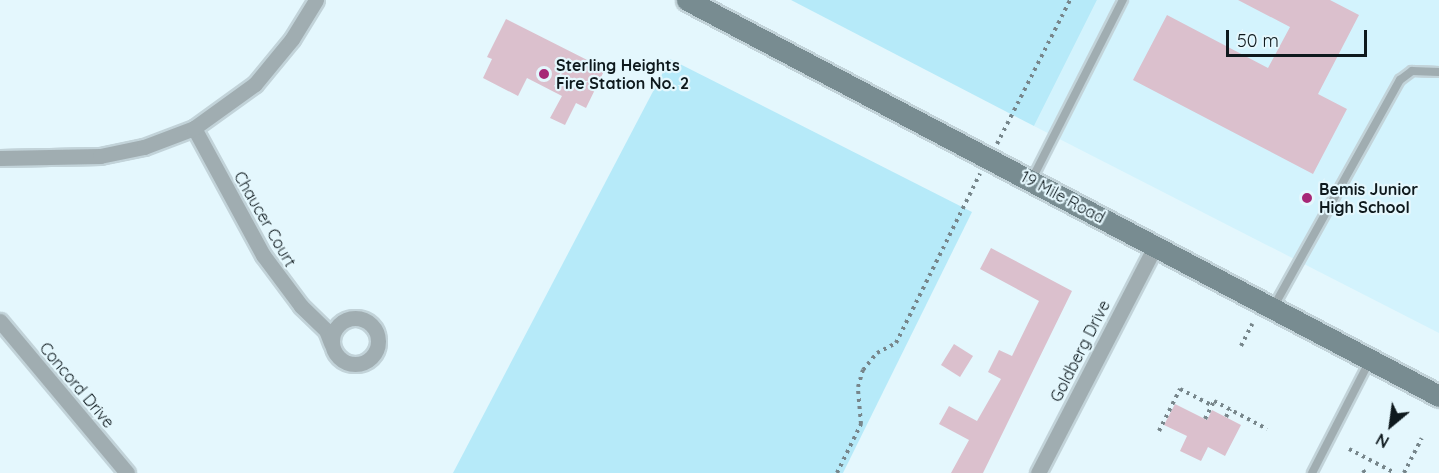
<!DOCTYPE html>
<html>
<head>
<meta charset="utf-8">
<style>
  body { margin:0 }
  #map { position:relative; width:1439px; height:473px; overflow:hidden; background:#e4f7fd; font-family:Quicksand,sans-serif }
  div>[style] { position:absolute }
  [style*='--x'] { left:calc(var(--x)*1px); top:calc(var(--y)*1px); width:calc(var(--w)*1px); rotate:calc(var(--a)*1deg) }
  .built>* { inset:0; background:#d3f3fd }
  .green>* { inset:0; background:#b6eaf9 }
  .building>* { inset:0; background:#dbc0cd }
  .path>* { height:4px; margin-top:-2px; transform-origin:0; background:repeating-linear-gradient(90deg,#77868b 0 3px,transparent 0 7.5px) }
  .roads { filter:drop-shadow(2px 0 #c2d3d9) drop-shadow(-2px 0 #c2d3d9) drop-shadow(0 2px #c2d3d9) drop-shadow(0 -2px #c2d3d9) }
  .lane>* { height:8px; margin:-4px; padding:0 4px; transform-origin:4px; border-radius:4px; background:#a0adb1 }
  .street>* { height:15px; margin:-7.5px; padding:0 7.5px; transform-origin:7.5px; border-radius:7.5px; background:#a0adb1 }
  .street>.ring { margin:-7.5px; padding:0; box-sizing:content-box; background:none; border:15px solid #a0adb1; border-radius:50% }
  .secondary>* { height:21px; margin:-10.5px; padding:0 10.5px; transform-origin:10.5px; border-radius:10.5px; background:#788c91 }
  .dots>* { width:16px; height:16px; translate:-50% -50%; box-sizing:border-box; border:3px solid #e4f7fd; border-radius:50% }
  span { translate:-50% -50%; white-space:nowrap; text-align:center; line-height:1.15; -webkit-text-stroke:4.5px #e4f7fd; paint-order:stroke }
  .poi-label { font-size:16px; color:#0e191d; font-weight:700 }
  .left { translate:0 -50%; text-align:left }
  .street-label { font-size:16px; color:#0e191d }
  .north { position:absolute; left:1361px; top:395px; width:60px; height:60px; -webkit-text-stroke:4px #e4f7fd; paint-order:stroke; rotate:209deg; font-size:16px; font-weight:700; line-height:24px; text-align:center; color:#0e191d }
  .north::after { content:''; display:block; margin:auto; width:21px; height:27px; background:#0e191d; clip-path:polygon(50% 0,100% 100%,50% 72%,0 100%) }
  .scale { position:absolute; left:1226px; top:30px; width:141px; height:27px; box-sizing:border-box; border:3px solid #0e191d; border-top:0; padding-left:8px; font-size:18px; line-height:21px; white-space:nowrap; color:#0e191d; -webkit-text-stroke:4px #e4f7fd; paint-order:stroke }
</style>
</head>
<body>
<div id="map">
  <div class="built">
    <i style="clip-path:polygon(1097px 0,1439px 0,1439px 333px,1034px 126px)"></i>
  </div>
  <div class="green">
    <i style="clip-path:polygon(791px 0,1097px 0,1034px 126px)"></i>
    <i style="clip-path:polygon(670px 59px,972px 212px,843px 473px,453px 473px)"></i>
  </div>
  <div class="building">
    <i style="clip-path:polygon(1238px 0,1330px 0,1359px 15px,1318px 94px,1347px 109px,1313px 174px,1133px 80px,1167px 15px,1268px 68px,1290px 27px)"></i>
    <i style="clip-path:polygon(506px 19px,605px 69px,586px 108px,576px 103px,565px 125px,550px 118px,562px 96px,527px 78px,518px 96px,483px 78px,492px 59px,487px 57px)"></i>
    <i style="clip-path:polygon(991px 248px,1072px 291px,983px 473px,951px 473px,969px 440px,939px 424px,949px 406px,977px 421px,1001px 379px,988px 372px,999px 350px,1012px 356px,1039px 301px,980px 269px)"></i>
    <i style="clip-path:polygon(954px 344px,973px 356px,960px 377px,941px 365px)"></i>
    <i style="clip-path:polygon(1175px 404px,1207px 420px,1212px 410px,1241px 425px,1225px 456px,1208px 447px,1201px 461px,1180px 451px,1187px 436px,1164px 425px)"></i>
  </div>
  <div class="path">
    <i style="--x:997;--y:144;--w:161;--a:-63.1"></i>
    <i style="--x:1241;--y:346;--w:25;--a:-63"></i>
    <i style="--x:1226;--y:417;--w:9;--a:-63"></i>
    <i style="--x:1205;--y:419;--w:20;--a:-63"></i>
    <i style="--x:1214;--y:401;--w:60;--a:27.8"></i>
    <i style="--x:1159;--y:431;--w:47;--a:-63.4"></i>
    <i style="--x:1180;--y:389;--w:36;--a:27"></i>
    <i style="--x:1349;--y:449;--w:52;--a:27.6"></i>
    <i style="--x:1363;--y:470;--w:4;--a:56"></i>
    <i style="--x:837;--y:473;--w:55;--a:-63.9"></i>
    <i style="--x:861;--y:424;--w:37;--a:-95"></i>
    <i style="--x:858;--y:387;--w:18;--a:-74"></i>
    <i style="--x:863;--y:370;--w:22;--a:-51"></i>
    <i style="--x:877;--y:353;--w:21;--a:-28"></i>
    <i style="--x:896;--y:343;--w:189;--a:-63.6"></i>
    <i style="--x:1404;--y:473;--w:39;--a:-63"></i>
  </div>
  <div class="roads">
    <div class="lane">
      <i style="--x:1032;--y:179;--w:201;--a:-63.1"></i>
      <i style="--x:1274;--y:306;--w:259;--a:-60.9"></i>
      <i style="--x:1400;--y:80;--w:15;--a:-37"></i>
      <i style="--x:1412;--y:71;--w:27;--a:2"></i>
      <i style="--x:1312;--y:473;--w:125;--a:-62.8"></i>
    </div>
    <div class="street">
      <i style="--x:194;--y:128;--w:145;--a:61.5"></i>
      <i style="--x:263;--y:255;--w:64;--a:53.3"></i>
      <i style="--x:301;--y:306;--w:35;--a:44"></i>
      <i style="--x:326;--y:330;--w:14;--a:69"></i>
      <i style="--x:0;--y:158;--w:100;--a:-1.1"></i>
      <i style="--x:100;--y:156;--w:45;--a:-11.6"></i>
      <i style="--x:144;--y:147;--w:53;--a:-20.8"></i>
      <i style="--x:194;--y:128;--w:75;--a:-35.8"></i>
      <i style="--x:255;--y:84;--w:58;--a:-50.6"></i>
      <i style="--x:292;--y:39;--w:46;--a:-58.4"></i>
      <i class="ring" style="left:332px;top:318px;width:31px;height:31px"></i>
      <i style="--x:0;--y:321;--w:198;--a:50.1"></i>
      <i style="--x:1038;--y:473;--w:255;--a:-62.7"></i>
    </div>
    <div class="secondary">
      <i style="--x:687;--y:0;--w:850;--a:27.77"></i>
    </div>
  </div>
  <div class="dots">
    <i style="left:544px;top:74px;background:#a72776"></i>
    <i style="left:1307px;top:198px;background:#a72776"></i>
  </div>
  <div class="poi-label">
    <span class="left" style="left:556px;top:74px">Sterling Heights<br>Fire Station No. 2</span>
    <span class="left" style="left:1319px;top:198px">Bemis Junior<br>High School</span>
  </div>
  <div class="street-label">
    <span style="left:1063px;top:197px;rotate:28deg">19 Mile Road</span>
    <span style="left:265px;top:219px;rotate:60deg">Chaucer Court</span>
    <span style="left:1080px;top:351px;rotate:-63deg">Goldberg Drive</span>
    <span style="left:77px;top:385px;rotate:50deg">Concord Drive</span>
  </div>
  <div class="north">N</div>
  <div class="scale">50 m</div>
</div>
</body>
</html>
